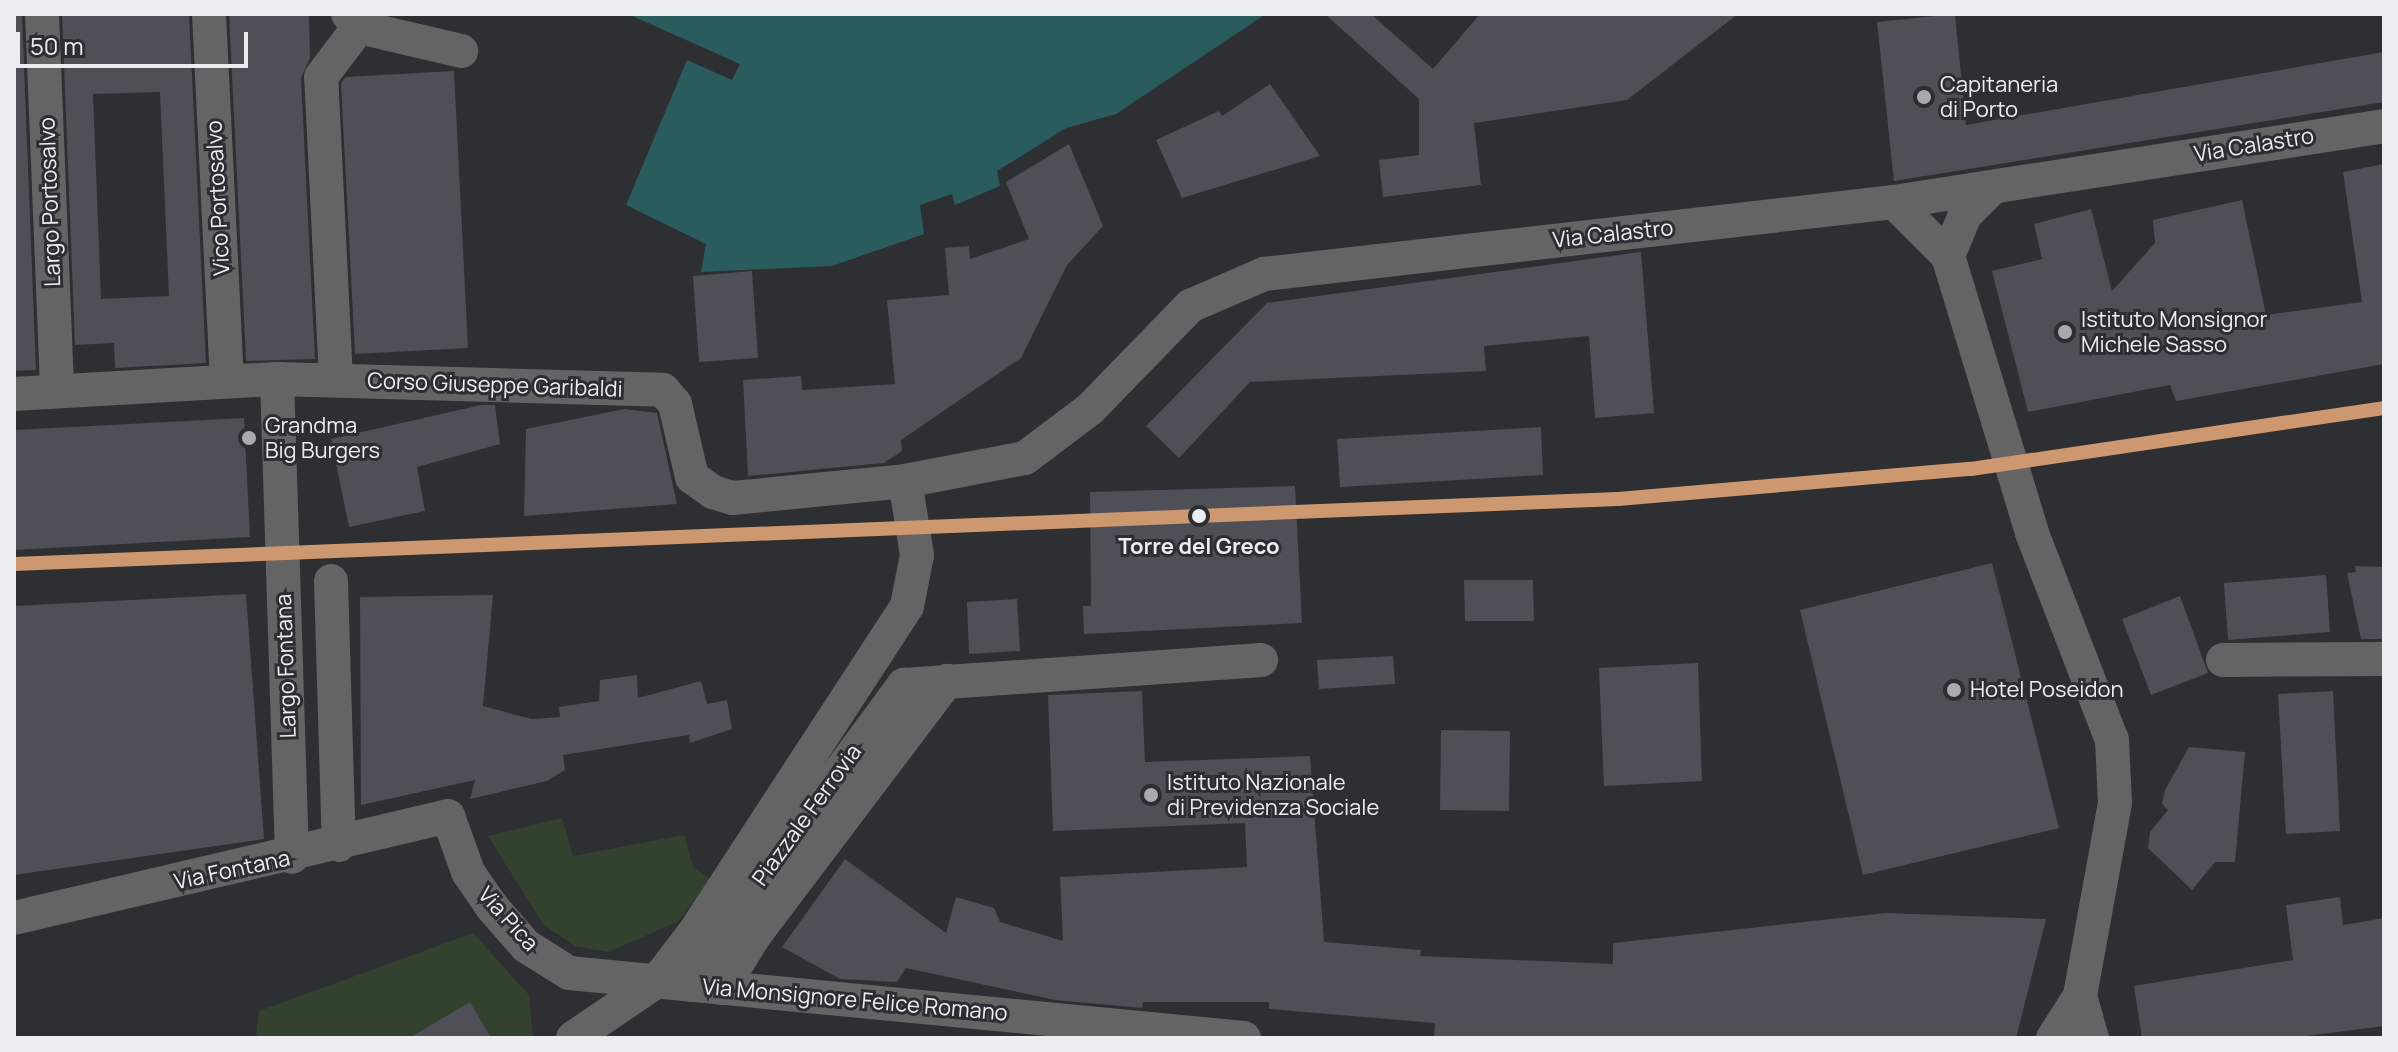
<!DOCTYPE html>
<html>
<head>
<meta charset="utf-8">
<style>
  body { margin:0 }
  #map { position:relative; width:2398px; height:1052px; overflow:hidden; background:#2e2f32; font-family:Manrope,sans-serif }
  div>[style] { position:absolute }
  [style*='--x'] { left:calc(var(--x)*1px); top:calc(var(--y)*1px); width:calc(var(--w)*1px); rotate:calc(var(--a)*1deg) }
  .green>* { inset:0; background:#33422e }
  .water>* { inset:0; background:#2a5c5d }
  .building>* { inset:0; background:#4e4f57 }
  .minor>* { height:34px; margin:-17px; padding:0 17px; transform-origin:17px; border-radius:17px; background:#646464 }
  .rail-1>* { height:14px; margin:-7px; padding:0 7px; transform-origin:7px; border-radius:7px; background:#cd976f }
  .dots>* { width:22px; height:22px; translate:-50% -50%; box-sizing:border-box; border:4px solid #2d2e33; border-radius:50% }
  span { translate:-50% -50%; white-space:nowrap; text-align:center; line-height:1.15; -webkit-text-stroke:6px #2d2e33; paint-order:stroke }
  .poi-label { font-size:22px; color:#ecedf0 }
  .left { translate:0 -50%; text-align:left }
  .street-label { font-size:22px; color:#ecedf0 }
  .stop-label { font-size:22px; color:#ecedf0; font-weight:700 }
  .frame { position:absolute; inset:0; border:16px solid #ecedf0; pointer-events:none }
  .scale { position:absolute; left:16px; top:32px; width:232px; height:36px; box-sizing:border-box; border:4px solid #ecedf0; border-top:0; padding-left:10px; font-size:24px; line-height:28px; white-space:nowrap; color:#ecedf0; -webkit-text-stroke:6px #2d2e33; paint-order:stroke }
</style>
</head>
<body>
<div id="map">
  <div class="green">
    <i style="clip-path:polygon(562px 818px,573px 856px,684px 835px,693px 867px,712px 880px,677px 922px,608px 952px,575px 946px,543px 924px,488px 836px)"></i>
    <i style="clip-path:polygon(473px 933px,529px 995px,533px 1038px,256px 1038px,259px 1011px)"></i>
  </div>
  <div class="water">
    <i style="clip-path:polygon(628px 14px,1266px 14px,1116px 114px,1066px 128px,997px 171px,1000px 186px,955px 205px,952px 194px,920px 205px,924px 234px,832px 266px,701px 272px,706px 244px,626px 205px,687px 60px,732px 80px,740px 64px)"></i>
  </div>
  <div class="building">
    <i style="clip-path:polygon(14px 14px,22px 14px,36px 370px,14px 371px)"></i>
    <i style="clip-path:polygon(evenodd,62px 14px,189px 14px,206px 363px,115px 368px,114px 343px,75px 345px,62px 14px,160px 92px,169px 296px,101px 299px,93px 94px,160px 92px)"></i>
    <i style="clip-path:polygon(229px 14px,309px 14px,310px 58px,301px 78px,315px 359px,246px 361px)"></i>
    <i style="clip-path:polygon(1325px 14px,1371px 14px,1433px 69px,1480px 14px,1738px 14px,1627px 100px,1474px 123px,1481px 185px,1383px 197px,1379px 160px,1419px 155px,1419px 99px)"></i>
    <i style="clip-path:polygon(1955px 14px,1966px 125px,2384px 52px,2384px 102px,1894px 181px,1877px 22px)"></i>
    <i style="clip-path:polygon(454px 71px,468px 348px,355px 354px,341px 83px,346px 77px)"></i>
    <i style="clip-path:polygon(1270px 84px,1320px 156px,1182px 198px,1156px 140px,1219px 111px,1222px 116px)"></i>
    <i style="clip-path:polygon(1069px 144px,1103px 226px,1067px 265px,1021px 358px,901px 440px,902px 451px,884px 463px,748px 476px,743px 380px,801px 376px,802px 390px,895px 384px,887px 300px,949px 295px,945px 248px,969px 246px,970px 259px,1029px 239px,1006px 182px)"></i>
    <i style="clip-path:polygon(2384px 164px,2384px 364px,2176px 401px,2170px 385px,2028px 412px,1992px 271px,2042px 259px,2034px 224px,2091px 209px,2112px 291px,2155px 243px,2153px 220px,2242px 200px,2266px 315px,2362px 302px,2343px 172px)"></i>
    <i style="clip-path:polygon(1641px 252px,1654px 413px,1595px 418px,1589px 336px,1484px 346px,1486px 371px,1250px 382px,1179px 458px,1146px 426px,1267px 303px)"></i>
    <i style="clip-path:polygon(752px 271px,758px 358px,699px 362px,693px 276px)"></i>
    <i style="clip-path:polygon(481px 405px,495px 405px,500px 444px,417px 467px,425px 511px,349px 527px,331px 439px)"></i>
    <i style="clip-path:polygon(624px 409px,657px 413px,677px 504px,524px 516px,526px 429px)"></i>
    <i style="clip-path:polygon(244px 418px,250px 537px,14px 550px,14px 430px)"></i>
    <i style="clip-path:polygon(1541px 427px,1543px 475px,1340px 487px,1337px 439px)"></i>
    <i style="clip-path:polygon(1295px 486px,1302px 623px,1084px 634px,1083px 606px,1091px 606px,1090px 492px)"></i>
    <i style="clip-path:polygon(1992px 563px,2059px 828px,1863px 875px,1800px 610px)"></i>
    <i style="clip-path:polygon(2355px 566px,2384px 567px,2384px 639px,2361px 639px,2347px 573px,2356px 572px)"></i>
    <i style="clip-path:polygon(2326px 575px,2330px 632px,2228px 640px,2224px 583px)"></i>
    <i style="clip-path:polygon(1464px 580px,1533px 580px,1534px 621px,1465px 621px)"></i>
    <i style="clip-path:polygon(246px 594px,264px 839px,14px 875px,14px 606px)"></i>
    <i style="clip-path:polygon(493px 595px,483px 706px,532px 719px,560px 717px,559px 707px,599px 701px,600px 680px,637px 675px,638px 698px,701px 681px,707px 704px,727px 700px,732px 729px,690px 743px,689px 735px,563px 755px,565px 770px,547px 781px,470px 799px,475px 780px,361px 805px,360px 597px)"></i>
    <i style="clip-path:polygon(2180px 596px,2208px 673px,2151px 695px,2122px 619px)"></i>
    <i style="clip-path:polygon(1017px 599px,1020px 651px,969px 654px,967px 602px)"></i>
    <i style="clip-path:polygon(1393px 656px,1395px 684px,1319px 689px,1317px 660px)"></i>
    <i style="clip-path:polygon(1698px 663px,1702px 781px,1604px 786px,1599px 668px)"></i>
    <i style="clip-path:polygon(1142px 691px,1145px 762px,1310px 756px,1324px 942px,1421px 950px,1420px 956px,1613px 964px,1613px 943px,1886px 913px,2046px 919px,2016px 1038px,1434px 1038px,1435px 1023px,1269px 1009px,1269px 1002px,1143px 1002px,1142px 1008px,1055px 1000px,906px 968px,897px 982px,840px 979px,782px 947px,845px 859px,946px 933px,956px 897px,994px 908px,1000px 922px,1063px 941px,1060px 877px,1247px 867px,1245px 823px,1053px 831px,1048px 695px)"></i>
    <i style="clip-path:polygon(2333px 691px,2340px 831px,2286px 834px,2278px 694px)"></i>
    <i style="clip-path:polygon(1441px 730px,1510px 731px,1509px 811px,1440px 810px)"></i>
    <i style="clip-path:polygon(2189px 747px,2245px 752px,2235px 862px,2215px 862px,2192px 890px,2148px 848px,2150px 832px,2168px 810px,2162px 804px,2165px 790px)"></i>
    <i style="clip-path:polygon(2340px 897px,2343px 925px,2384px 918px,2384px 1026px,2291px 1038px,2142px 1038px,2134px 986px,2293px 960px,2286px 905px)"></i>
    <i style="clip-path:polygon(470px 1002px,491px 1038px,409px 1038px)"></i>
  </div>
  <div class="minor">
    <i style="--x:42;--y:14;--w:376;--a:87.7"></i>
    <i style="--x:209;--y:14;--w:367;--a:87.2"></i>
    <i style="--x:348;--y:14;--w:17;--a:50"></i>
    <i style="--x:359;--y:27;--w:105;--a:13.2"></i>
    <i style="--x:1894;--y:202;--w:76;--a:45"></i>
    <i style="--x:1948;--y:256;--w:289;--a:73.1"></i>
    <i style="--x:2032;--y:533;--w:222;--a:68.9"></i>
    <i style="--x:2112;--y:740;--w:63;--a:87.3"></i>
    <i style="--x:2115;--y:803;--w:196;--a:100.3"></i>
    <i style="--x:2080;--y:996;--w:50;--a:122.7"></i>
    <i style="--x:1948;--y:256;--w:44;--a:-67.5"></i>
    <i style="--x:1965;--y:215;--w:40;--a:-45"></i>
    <i style="--x:277;--y:379;--w:478;--a:88.2"></i>
    <i style="--x:336;--y:380;--w:303;--a:-92.8"></i>
    <i style="--x:321;--y:77;--w:63;--a:-52.8"></i>
    <i style="--x:14;--y:394;--w:263;--a:-3.3"></i>
    <i style="--x:277;--y:379;--w:386;--a:1.6"></i>
    <i style="--x:663;--y:390;--w:18;--a:49"></i>
    <i style="--x:675;--y:404;--w:75;--a:76.9"></i>
    <i style="--x:692;--y:477;--w:26;--a:36"></i>
    <i style="--x:713;--y:492;--w:21;--a:17"></i>
    <i style="--x:733;--y:498;--w:173;--a:-5.6"></i>
    <i style="--x:905;--y:481;--w:122;--a:-10.9"></i>
    <i style="--x:1025;--y:458;--w:81;--a:-37"></i>
    <i style="--x:1090;--y:409;--w:144;--a:-45.8"></i>
    <i style="--x:1190;--y:306;--w:81;--a:-23.4"></i>
    <i style="--x:1264;--y:274;--w:634;--a:-6.52"></i>
    <i style="--x:1894;--y:202;--w:496;--a:-8.8"></i>
    <i style="--x:331;--y:581;--w:264;--a:88.3"></i>
    <i style="--x:2223;--y:660;--w:161;--a:-0.4"></i>
    <i style="--x:14;--y:918;--w:446;--a:-13.2"></i>
    <i style="--x:448;--y:816;--w:59;--a:70.3"></i>
    <i style="--x:468;--y:872;--w:42;--a:55.6"></i>
    <i style="--x:492;--y:907;--w:52;--a:48.9"></i>
    <i style="--x:526;--y:946;--w:51;--a:32.1"></i>
    <i style="--x:569;--y:973;--w:678;--a:5.5"></i>
    <i style="--x:691;--y:985;--w:69;--a:-59.3"></i>
    <i style="--x:726;--y:926;--w:300;--a:-53.6"></i>
    <i style="--x:904;--y:685;--w:358;--a:-4"></i>
    <i style="--x:722;--y:988;--w:61;--a:-58.4"></i>
    <i style="--x:754;--y:936;--w:320;--a:-52.9"></i>
    <i style="--x:2080;--y:996;--w:44;--a:74.1"></i>
    <i style="--x:573;--y:1038;--w:102;--a:-34.2"></i>
    <i style="--x:657;--y:981;--w:61;--a:-52.4"></i>
    <i style="--x:694;--y:933;--w:390;--a:-56.9"></i>
    <i style="--x:907;--y:606;--w:52;--a:-78.9"></i>
    <i style="--x:917;--y:555;--w:75;--a:-99.2"></i>
  </div>
  <div class="rail-1">
    <i style="--x:14;--y:564;--w:1605;--a:-2.32"></i>
    <i style="--x:1618;--y:499;--w:354;--a:-4.9"></i>
    <i style="--x:1971;--y:469;--w:417;--a:-8.4"></i>
  </div>
  <div class="dots">
    <i style="left:1924px;top:97px;background:#aaaaae"></i>
    <i style="left:2065px;top:332px;background:#aaaaae"></i>
    <i style="left:249px;top:438px;background:#aaaaae"></i>
    <i style="left:1199px;top:516px;background:#ecedf0"></i>
    <i style="left:1954px;top:690px;background:#aaaaae"></i>
    <i style="left:1151px;top:795px;background:#aaaaae"></i>
  </div>
  <div class="poi-label">
    <span class="left" style="left:1940px;top:97px">Capitaneria<br>di Porto</span>
    <span class="left" style="left:2081px;top:332px">Istituto Monsignor<br>Michele Sasso</span>
    <span class="left" style="left:265px;top:438px">Grandma<br>Big Burgers</span>
    <span class="left" style="left:1970px;top:690px">Hotel Poseidon</span>
    <span class="left" style="left:1167px;top:795px">Istituto Nazionale<br>di Previdenza Sociale</span>
  </div>
  <div class="street-label">
    <span style="left:2254px;top:145px;rotate:-9deg">Via Calastro</span>
    <span style="left:218px;top:198px;rotate:-93deg">Vico Portosalvo</span>
    <span style="left:50px;top:202px;rotate:-92deg">Largo Portosalvo</span>
    <span style="left:1613px;top:234px;rotate:-6deg">Via Calastro</span>
    <span style="left:495px;top:385px;rotate:2deg">Corso Giuseppe Garibaldi</span>
    <span style="left:286px;top:666px;rotate:-92deg">Largo Fontana</span>
    <span style="left:807px;top:815px;rotate:-54deg">Piazzale Ferrovia</span>
    <span style="left:232px;top:870px;rotate:-12deg">Via Fontana</span>
    <span style="left:508px;top:919px;rotate:48deg">Via Pica</span>
    <span style="left:855px;top:1000px;rotate:5deg">Via Monsignore Felice Romano</span>
  </div>
  <div class="stop-label">
    <span style="left:1199px;top:547px">Torre del Greco</span>
  </div>
  <div class="frame"></div>
  <div class="scale">50 m</div>
</div>
</body>
</html>
